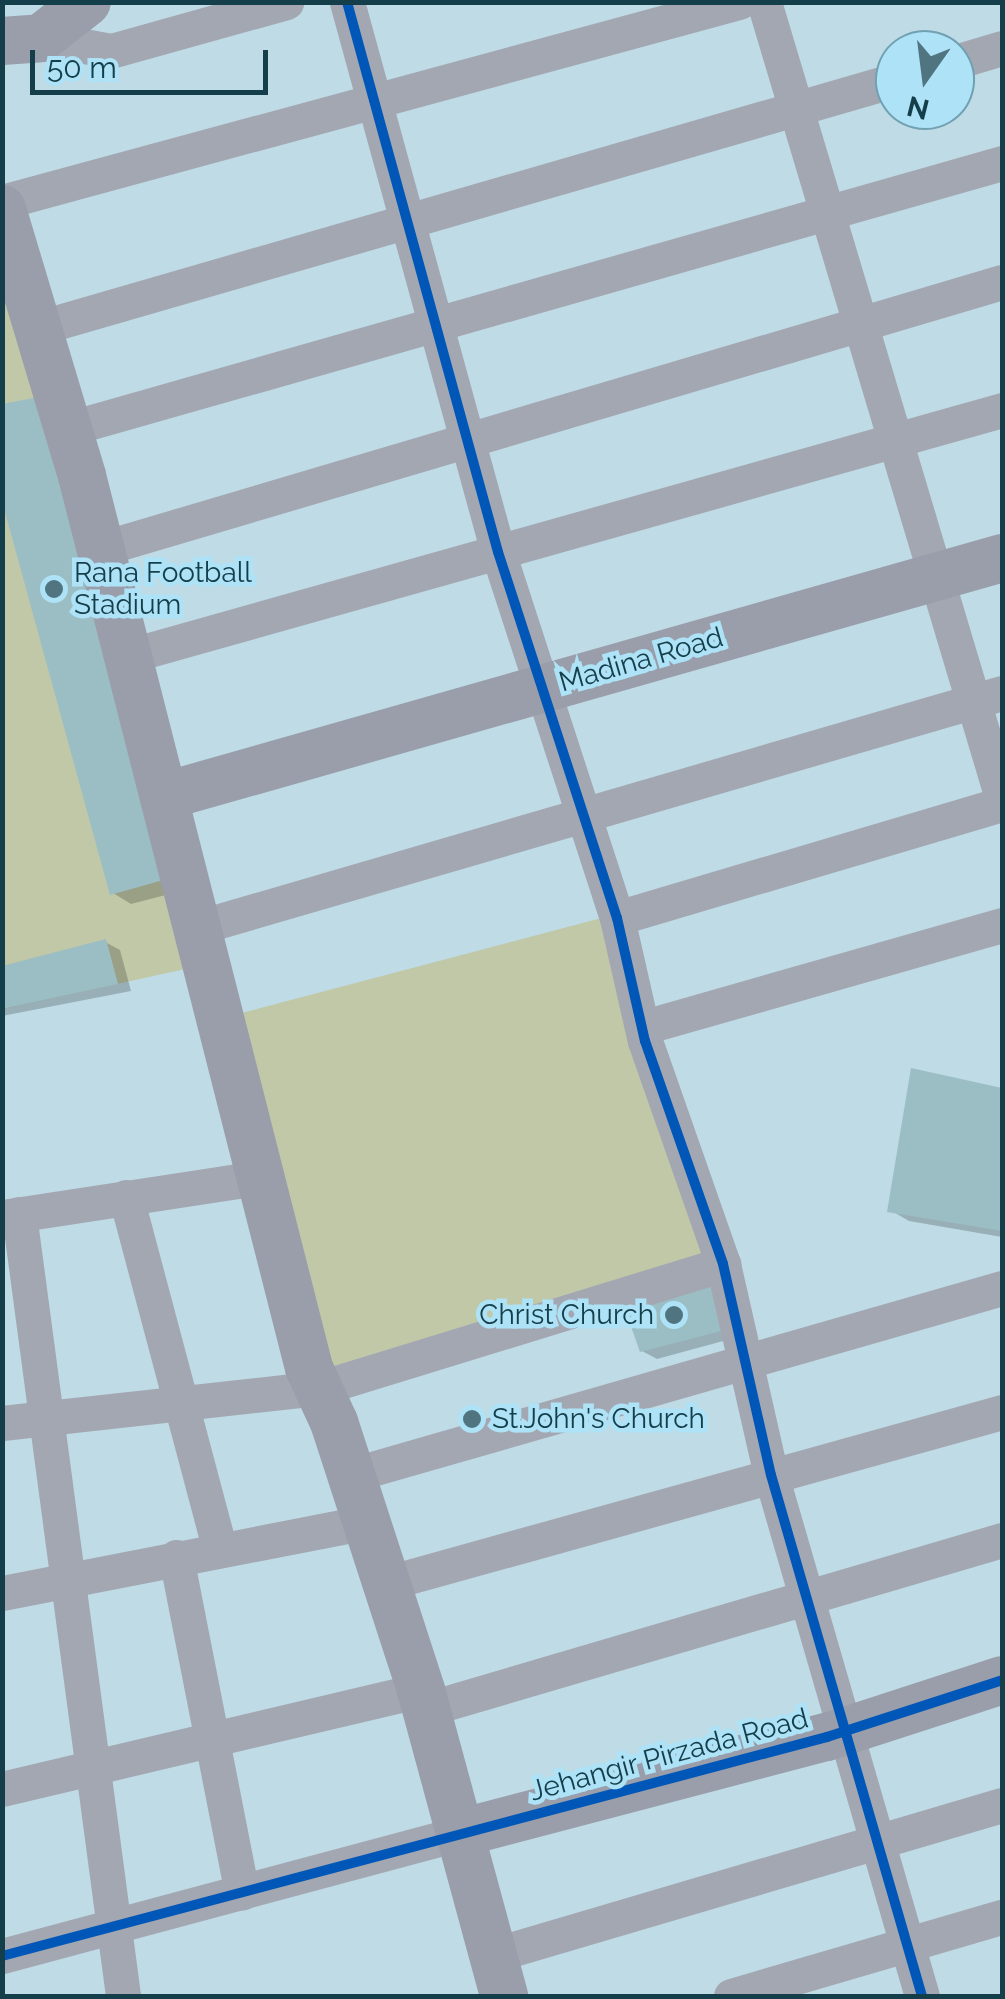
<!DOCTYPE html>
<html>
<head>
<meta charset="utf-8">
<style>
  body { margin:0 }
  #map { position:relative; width:1005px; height:1999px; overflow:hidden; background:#bedbe6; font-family:Raleway,sans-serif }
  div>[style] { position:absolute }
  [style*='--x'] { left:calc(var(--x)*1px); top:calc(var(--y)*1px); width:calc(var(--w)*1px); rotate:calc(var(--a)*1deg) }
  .green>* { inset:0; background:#c0c8a7 }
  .shadow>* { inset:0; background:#0003 }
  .building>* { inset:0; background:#9bbdc4 }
  .street>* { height:35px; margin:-17.5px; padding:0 17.5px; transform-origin:17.5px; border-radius:17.5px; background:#a3a7b2 }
  .secondary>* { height:48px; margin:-24px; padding:0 24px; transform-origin:24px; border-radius:24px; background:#999eaa }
  .cycleway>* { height:10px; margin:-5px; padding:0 5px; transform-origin:5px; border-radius:5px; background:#0057b8 }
  .dots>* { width:28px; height:28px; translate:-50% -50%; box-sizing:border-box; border:5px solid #aee2f6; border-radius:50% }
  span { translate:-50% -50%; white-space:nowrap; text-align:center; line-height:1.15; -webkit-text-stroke:9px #aee2f6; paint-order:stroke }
  .poi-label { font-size:28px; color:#153e4b }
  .left { translate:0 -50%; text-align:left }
  .right { translate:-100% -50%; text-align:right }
  .street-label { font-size:28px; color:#153e4b }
  .frame { position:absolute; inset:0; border:5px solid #153e4b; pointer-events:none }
  .north { position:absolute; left:875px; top:30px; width:100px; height:100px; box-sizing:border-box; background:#aee2f6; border:2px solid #71a0b2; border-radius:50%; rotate:194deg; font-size:28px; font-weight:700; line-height:40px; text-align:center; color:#153e4b }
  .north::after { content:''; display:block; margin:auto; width:35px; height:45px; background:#507581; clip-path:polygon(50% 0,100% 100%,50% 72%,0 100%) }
  .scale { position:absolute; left:30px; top:50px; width:238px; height:45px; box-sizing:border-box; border:5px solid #153e4b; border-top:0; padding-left:12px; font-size:30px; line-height:35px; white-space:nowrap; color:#153e4b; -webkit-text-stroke:8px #aee2f6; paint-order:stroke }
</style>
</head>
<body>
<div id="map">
  <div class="green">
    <i style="clip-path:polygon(2px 213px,208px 964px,3px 1009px,2px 1009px)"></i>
    <i style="clip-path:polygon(609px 916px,707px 1254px,321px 1376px,223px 1018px)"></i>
  </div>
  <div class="shadow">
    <i style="clip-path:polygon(38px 400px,185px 890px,131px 904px,113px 893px)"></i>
    <i style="clip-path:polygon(105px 942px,120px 950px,131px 991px,2px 1016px,2px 969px)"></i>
    <i style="clip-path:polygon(913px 1071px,1002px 1091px,1002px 1237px,909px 1221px,890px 1210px)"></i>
    <i style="clip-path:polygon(708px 1278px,738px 1337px,657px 1359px,642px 1351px)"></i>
  </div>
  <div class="building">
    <i style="clip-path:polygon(39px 397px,167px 879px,110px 895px,2px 501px,2px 404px)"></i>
    <i style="clip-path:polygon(106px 939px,118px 984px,2px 1009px,2px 966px)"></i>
    <i style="clip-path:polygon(911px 1068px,1002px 1088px,1002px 1231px,887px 1212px)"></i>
    <i style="clip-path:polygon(708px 1275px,725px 1330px,640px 1352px,622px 1301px)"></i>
  </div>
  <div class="street">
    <i style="--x:347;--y:2;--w:570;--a:74.65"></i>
    <i style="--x:498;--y:552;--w:385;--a:72"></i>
    <i style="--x:617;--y:918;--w:126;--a:77.2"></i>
    <i style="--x:645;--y:1041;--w:236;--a:70.7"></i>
    <i style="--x:723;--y:1264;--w:216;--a:77.2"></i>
    <i style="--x:771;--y:1475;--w:542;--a:73.84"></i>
    <i style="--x:764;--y:2;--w:831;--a:73.35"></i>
    <i style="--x:41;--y:38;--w:71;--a:10.5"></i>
    <i style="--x:111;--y:51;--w:182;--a:-15.6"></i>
    <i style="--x:955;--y:62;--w:49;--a:-16.6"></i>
    <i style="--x:2;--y:202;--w:764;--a:-15.18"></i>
    <i style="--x:38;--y:328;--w:892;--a:-16.14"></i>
    <i style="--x:67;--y:429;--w:972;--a:-15.88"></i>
    <i style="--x:100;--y:549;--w:941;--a:-16.49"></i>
    <i style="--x:128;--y:656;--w:908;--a:-15.72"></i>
    <i style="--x:617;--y:918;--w:402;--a:-16.5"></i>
    <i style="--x:199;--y:927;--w:836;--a:-16.25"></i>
    <i style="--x:644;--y:1027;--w:372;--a:-15.9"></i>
    <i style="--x:126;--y:1197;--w:365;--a:75.1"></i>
    <i style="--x:19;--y:1214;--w:789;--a:82.42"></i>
    <i style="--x:2;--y:1217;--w:258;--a:-8.7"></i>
    <i style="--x:2;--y:1423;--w:320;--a:-6.3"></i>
    <i style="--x:320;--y:1388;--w:422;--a:-17.1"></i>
    <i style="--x:351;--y:1475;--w:677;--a:-16.03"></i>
    <i style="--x:176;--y:1557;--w:342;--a:78.9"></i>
    <i style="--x:387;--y:1583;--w:638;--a:-15.54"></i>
    <i style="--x:2;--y:1593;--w:372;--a:-11"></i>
    <i style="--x:427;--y:1709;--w:599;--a:-16.38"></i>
    <i style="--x:2;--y:1789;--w:431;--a:-13.3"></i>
    <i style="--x:493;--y:1955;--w:531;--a:-16.42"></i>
    <i style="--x:2;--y:1956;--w:474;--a:-15"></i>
    <i style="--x:731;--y:1996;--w:282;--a:-16.3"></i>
  </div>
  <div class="secondary">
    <i style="--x:2;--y:41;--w:39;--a:-4"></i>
    <i style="--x:41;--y:38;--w:58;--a:-38"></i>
    <i style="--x:2;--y:209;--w:279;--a:73.3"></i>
    <i style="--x:82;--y:476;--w:920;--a:75.72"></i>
    <i style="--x:309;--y:1368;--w:60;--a:65.2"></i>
    <i style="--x:334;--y:1422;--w:282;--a:72"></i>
    <i style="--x:421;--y:1690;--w:317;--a:74.8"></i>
    <i style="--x:165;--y:796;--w:870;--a:-15.87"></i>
    <i style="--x:460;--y:1833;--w:379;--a:-14.7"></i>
    <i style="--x:827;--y:1737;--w:184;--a:-18"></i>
  </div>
  <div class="cycleway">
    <i style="--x:347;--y:2;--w:570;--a:74.65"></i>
    <i style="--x:498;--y:552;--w:385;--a:72"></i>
    <i style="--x:617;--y:918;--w:126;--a:77.2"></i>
    <i style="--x:645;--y:1041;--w:236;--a:70.7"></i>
    <i style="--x:723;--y:1264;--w:216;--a:77.2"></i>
    <i style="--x:771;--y:1475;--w:542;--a:73.84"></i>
    <i style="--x:2;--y:1956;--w:854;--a:-14.87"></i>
    <i style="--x:827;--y:1737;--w:184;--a:-18"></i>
  </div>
  <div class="dots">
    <i style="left:54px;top:589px;background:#507581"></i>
    <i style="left:674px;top:1315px;background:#507581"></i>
    <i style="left:472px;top:1419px;background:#507581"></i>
  </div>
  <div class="poi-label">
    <span class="left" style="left:74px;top:589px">Rana Football<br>Stadium</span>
    <span class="right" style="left:654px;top:1315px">Christ Church</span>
    <span class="left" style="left:492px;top:1419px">St.John's Church</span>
  </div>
  <div class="street-label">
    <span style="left:641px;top:660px;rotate:-16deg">Madina Road</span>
    <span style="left:669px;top:1755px;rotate:-15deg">Jehangir Pirzada Road</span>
  </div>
  <div class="frame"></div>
  <div class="north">N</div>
  <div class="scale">50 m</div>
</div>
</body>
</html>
